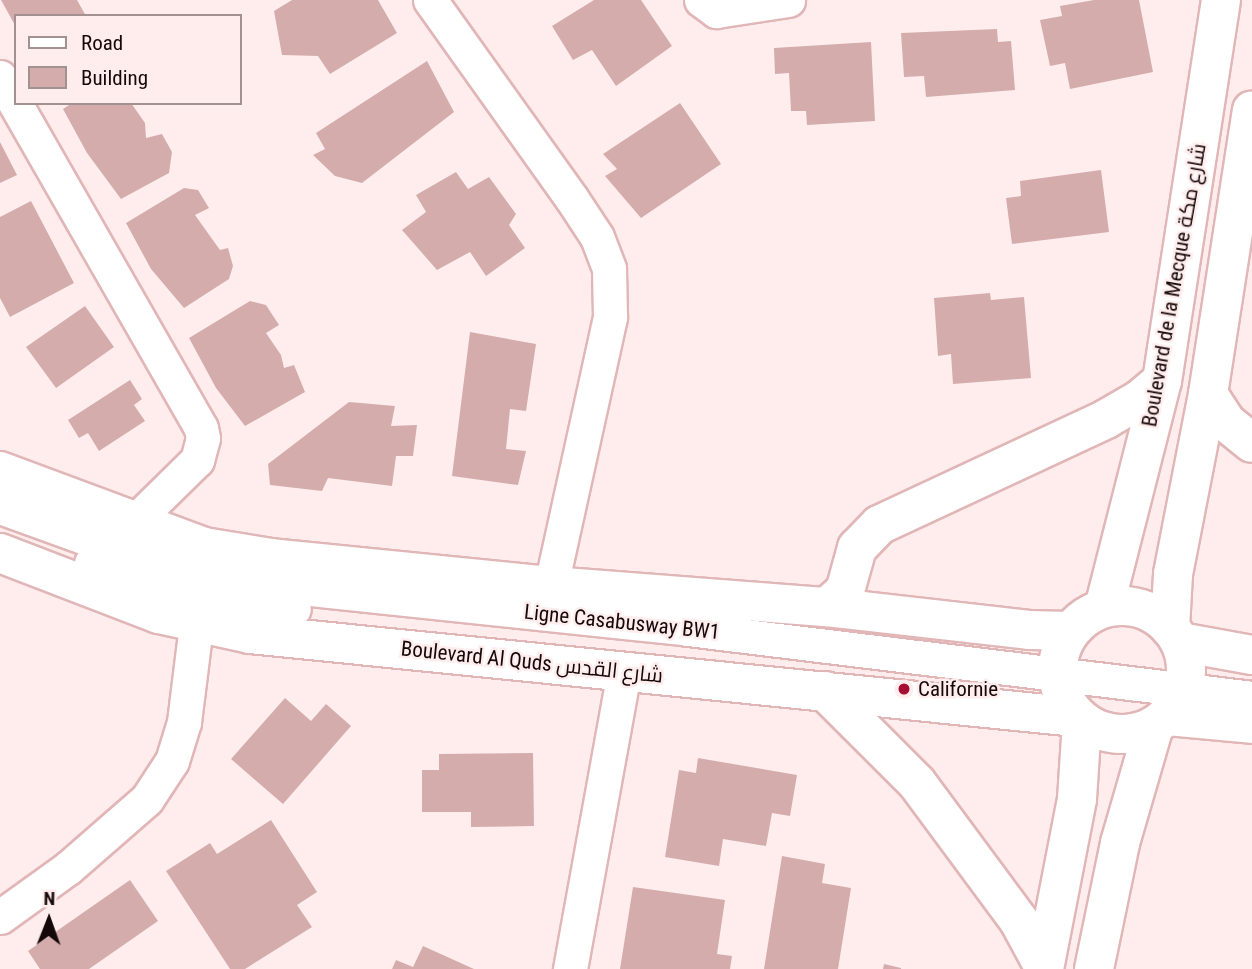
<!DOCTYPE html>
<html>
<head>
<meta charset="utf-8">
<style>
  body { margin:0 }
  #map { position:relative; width:1252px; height:969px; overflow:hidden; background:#ffeded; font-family:"Roboto Condensed",Cairo,sans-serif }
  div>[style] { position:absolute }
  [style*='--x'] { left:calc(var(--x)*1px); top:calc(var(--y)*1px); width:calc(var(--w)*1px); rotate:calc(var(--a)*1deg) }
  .building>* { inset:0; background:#d5acac }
  .roads { filter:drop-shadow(2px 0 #e1b6b7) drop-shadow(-2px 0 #e1b6b7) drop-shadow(0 2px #e1b6b7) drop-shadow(0 -2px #e1b6b7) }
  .minor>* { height:33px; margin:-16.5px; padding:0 16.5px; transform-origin:16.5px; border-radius:16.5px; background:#fff }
  .major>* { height:38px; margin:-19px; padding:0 19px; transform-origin:19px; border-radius:19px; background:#fff }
  .major>.ring { margin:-19px; padding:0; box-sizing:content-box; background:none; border:38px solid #fff; border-radius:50% }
  .dots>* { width:19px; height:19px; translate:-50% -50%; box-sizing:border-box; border:4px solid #ffeded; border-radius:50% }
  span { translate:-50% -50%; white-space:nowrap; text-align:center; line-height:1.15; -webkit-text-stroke:5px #ffeded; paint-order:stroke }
  .street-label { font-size:21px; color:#150808 }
  .poi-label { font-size:21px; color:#150808 }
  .left { translate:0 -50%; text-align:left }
  .legend { position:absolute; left:14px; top:14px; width:228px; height:91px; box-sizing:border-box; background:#ffeded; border:2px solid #a19191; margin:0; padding:9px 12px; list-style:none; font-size:21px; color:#150808 }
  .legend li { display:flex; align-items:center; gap:14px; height:35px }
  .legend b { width:35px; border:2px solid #a19191 }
  .north { position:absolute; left:14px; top:885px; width:70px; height:70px; -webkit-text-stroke:5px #ffeded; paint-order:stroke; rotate:1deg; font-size:19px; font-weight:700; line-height:28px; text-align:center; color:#150808 }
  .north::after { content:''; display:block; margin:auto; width:24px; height:32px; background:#150808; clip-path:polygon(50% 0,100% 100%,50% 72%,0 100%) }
</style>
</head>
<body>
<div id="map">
  <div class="building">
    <i style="clip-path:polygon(1px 0,77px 0,86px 16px,16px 16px,16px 27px)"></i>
    <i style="clip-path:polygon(292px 0,378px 0,397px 33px,330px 74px,318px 56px,282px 55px,274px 11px)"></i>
    <i style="clip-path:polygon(594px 0,641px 0,672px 46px,616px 86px,592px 50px,573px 60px,552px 26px)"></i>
    <i style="clip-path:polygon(1094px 0,1139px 0,1153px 72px,1070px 89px,1065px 63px,1050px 66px,1040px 20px,1062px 16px,1060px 6px)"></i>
    <i style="clip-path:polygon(997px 29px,998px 42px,1011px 41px,1015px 90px,926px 97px,924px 76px,904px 77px,901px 33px)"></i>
    <i style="clip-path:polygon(871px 42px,875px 121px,807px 125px,806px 111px,791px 111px,789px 73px,775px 74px,774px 48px)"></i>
    <i style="clip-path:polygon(427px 61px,454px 112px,362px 183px,335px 176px,313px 155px,325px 149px,316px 133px)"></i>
    <i style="clip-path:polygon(72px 103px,131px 103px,145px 123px,146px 138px,162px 134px,172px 152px,169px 173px,121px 199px,87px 153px,63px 109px)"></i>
    <i style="clip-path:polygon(680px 103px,721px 164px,641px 218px,605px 176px,617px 169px,603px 154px)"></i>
    <i style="clip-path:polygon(0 142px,17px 175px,0 183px)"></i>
    <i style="clip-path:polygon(1101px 170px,1109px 232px,1012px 244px,1006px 198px,1021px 196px,1020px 181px)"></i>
    <i style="clip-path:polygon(456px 172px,468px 189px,489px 177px,516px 214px,509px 225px,525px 248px,486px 276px,470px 252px,437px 270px,402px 230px,426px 212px,416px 195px)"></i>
    <i style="clip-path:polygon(184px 188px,198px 190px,209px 208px,195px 215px,220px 250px,228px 248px,233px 266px,229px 279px,184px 308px,151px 269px,126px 223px)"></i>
    <i style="clip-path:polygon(31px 201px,74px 283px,10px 317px,0 298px,0 217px)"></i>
    <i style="clip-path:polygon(990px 293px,991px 300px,1024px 297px,1031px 378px,953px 384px,951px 354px,938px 356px,934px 298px)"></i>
    <i style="clip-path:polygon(250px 301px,266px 305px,279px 325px,266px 333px,281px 355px,284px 368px,294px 365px,305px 392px,245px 426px,216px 388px,189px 338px)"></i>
    <i style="clip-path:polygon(85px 306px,114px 347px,56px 388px,26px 347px)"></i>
    <i style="clip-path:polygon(470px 332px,536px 344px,526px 411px,510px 409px,506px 449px,526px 451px,518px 485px,452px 476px)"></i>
    <i style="clip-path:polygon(130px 380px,142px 399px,134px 405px,145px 421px,99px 451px,88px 433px,79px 438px,68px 420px)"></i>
    <i style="clip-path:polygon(349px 402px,395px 406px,391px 426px,417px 425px,413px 456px,396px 456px,392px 486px,328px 478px,322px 491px,270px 485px,268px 464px)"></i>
    <i style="clip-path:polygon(285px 698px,311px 721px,326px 704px,351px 726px,283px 804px,231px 759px)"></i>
    <i style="clip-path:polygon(533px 753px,534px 826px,471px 827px,471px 812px,422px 812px,422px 770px,439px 770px,439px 754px)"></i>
    <i style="clip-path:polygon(698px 758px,797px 775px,790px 816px,772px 813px,766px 846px,723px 839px,719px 866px,665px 857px,679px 770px,696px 773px)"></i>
    <i style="clip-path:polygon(271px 820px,317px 892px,297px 905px,312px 927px,245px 969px,230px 969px,166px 871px,210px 843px,217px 854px)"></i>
    <i style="clip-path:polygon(782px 856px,825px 864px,822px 883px,851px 888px,838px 969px,764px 969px)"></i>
    <i style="clip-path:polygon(130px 880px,158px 921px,89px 969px,40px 969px,28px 951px)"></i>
    <i style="clip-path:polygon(633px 887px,725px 900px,717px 954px,732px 956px,730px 969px,620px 969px)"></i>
    <i style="clip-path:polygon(423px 946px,474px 969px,392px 969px,396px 960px,413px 967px)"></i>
    <i style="clip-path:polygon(884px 964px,901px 968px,901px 969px,883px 969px)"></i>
  </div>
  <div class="roads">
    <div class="minor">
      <i style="--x:430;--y:0;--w:244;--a:54.5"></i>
      <i style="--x:572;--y:199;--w:45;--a:56.7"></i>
      <i style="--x:597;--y:237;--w:34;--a:69"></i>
      <i style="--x:609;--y:269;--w:48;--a:88.8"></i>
      <i style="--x:610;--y:317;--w:275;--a:102.4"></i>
      <i style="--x:701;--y:0;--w:19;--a:36"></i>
      <i style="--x:716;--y:11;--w:73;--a:-8.7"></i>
      <i style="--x:0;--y:77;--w:404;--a:60.2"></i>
      <i style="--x:201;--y:428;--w:10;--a:79"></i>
      <i style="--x:203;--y:438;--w:23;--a:105"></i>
      <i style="--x:197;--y:460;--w:87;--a:135.5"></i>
      <i style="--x:0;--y:507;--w:135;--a:19.9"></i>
      <i style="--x:127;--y:553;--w:139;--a:12.8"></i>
      <i style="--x:263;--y:584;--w:427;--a:6"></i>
      <i style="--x:688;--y:629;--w:568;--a:6.97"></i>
      <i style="--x:91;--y:563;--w:59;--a:19.7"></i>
      <i style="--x:147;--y:583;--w:104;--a:11.6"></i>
      <i style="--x:249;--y:604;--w:45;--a:6.3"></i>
      <i style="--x:0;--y:917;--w:84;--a:-35.8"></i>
      <i style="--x:68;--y:868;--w:105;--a:-41.1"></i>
      <i style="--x:147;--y:799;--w:45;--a:-56.7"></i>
      <i style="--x:172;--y:761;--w:41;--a:-72.9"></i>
      <i style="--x:184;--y:722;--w:98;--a:-82.9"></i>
      <i style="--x:570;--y:969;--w:303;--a:-79.7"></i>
    </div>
    <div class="major">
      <i style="--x:1208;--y:394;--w:33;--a:57"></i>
      <i style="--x:1226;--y:422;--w:33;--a:39"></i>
      <i style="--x:0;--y:471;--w:218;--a:20.4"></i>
      <i style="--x:204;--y:547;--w:68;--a:9.3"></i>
      <i style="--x:271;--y:558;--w:281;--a:5.7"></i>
      <i style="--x:551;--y:586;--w:277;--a:4.4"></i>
      <i style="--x:827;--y:607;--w:203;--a:6.5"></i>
      <i style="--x:1029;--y:630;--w:41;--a:1.4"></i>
      <i style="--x:0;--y:553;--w:170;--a:21"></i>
      <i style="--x:159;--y:614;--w:93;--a:12.4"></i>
      <i style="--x:250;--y:634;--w:830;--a:5.74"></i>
      <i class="ring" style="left:1058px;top:606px;width:90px;height:90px"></i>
      <i style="--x:827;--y:607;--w:24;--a:-42"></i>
      <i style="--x:845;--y:591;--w:45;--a:-74.4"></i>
      <i style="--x:857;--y:548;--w:32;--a:-46"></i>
      <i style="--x:879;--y:525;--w:251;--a:-25"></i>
      <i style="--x:1106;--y:419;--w:38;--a:-30"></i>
      <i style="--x:1139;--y:400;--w:30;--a:-40"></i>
      <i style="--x:1104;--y:608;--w:234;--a:-75.7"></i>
      <i style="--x:1162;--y:381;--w:386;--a:-81.2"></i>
      <i style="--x:1170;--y:628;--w:54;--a:-86.8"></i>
      <i style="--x:1173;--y:574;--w:183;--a:-79"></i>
      <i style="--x:1208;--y:394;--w:287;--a:-81.2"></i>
      <i style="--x:1180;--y:642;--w:73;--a:10.2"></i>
      <i style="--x:825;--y:691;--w:130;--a:45"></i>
      <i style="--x:917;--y:783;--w:172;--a:53.5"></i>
      <i style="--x:1019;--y:921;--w:52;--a:61.5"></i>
      <i style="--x:1168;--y:716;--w:84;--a:5.4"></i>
      <i style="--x:1044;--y:969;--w:173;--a:-79"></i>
      <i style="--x:1077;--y:799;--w:78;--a:-86.3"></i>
      <i style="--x:1094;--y:969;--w:129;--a:-78.3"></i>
      <i style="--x:1120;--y:843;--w:122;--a:-73.8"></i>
    </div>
  </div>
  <div class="dots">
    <i style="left:904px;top:689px;background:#a60d32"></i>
  </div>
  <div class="street-label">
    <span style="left:1174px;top:285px;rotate:-80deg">Boulevard de la Mecque شارع مكة</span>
    <span style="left:622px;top:622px;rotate:6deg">Ligne Casabusway BW1</span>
    <span style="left:532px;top:662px;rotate:6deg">Boulevard Al Quds شارع القدس</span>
  </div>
  <div class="poi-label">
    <span class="left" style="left:918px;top:689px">Californie</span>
  </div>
  <ul class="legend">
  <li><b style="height:9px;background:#fff"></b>Road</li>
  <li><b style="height:19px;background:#d5acac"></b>Building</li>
  </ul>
  <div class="north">N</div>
</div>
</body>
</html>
